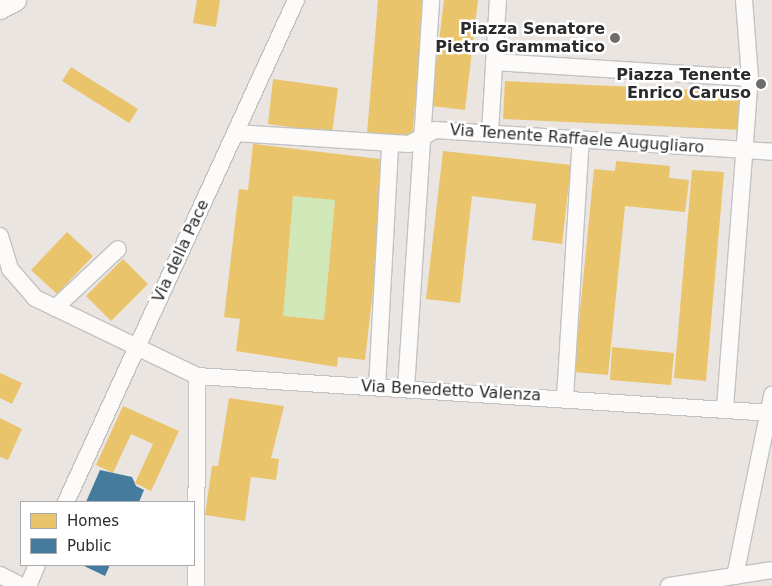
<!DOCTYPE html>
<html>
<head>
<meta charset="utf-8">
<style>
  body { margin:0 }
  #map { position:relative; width:772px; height:586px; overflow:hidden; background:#eae5e1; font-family:"DejaVu Sans",sans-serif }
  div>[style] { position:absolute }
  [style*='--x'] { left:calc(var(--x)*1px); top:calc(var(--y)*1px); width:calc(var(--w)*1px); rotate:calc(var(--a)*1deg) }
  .green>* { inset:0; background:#d0e7b8 }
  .homes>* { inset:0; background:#e9c46a }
  .public>* { inset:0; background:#457b9d }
  .roads { filter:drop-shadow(1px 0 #c3c2c3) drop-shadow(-1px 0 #c3c2c3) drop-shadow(0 1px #c3c2c3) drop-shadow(0 -1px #c3c2c3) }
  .minor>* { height:16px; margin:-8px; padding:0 8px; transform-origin:8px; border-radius:8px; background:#fcfbfa }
  .secondary>* { height:22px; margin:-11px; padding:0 11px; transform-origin:11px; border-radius:11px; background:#fcfbfa }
  .dots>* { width:14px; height:14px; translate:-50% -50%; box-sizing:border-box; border:2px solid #fff; border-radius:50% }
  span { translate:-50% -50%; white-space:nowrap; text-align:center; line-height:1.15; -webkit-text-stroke:5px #fff; paint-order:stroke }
  .poi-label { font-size:16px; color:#2b2b2b; font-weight:700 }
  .right { translate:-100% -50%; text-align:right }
  .street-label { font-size:16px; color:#2b2b2b }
  .legend { position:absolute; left:20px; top:501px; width:175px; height:65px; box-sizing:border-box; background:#fff; border:1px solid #aaa; margin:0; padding:6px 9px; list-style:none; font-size:15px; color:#2b2b2b }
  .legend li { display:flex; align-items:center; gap:10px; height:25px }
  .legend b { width:25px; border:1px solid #aaa }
</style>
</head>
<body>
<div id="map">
  <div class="green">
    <i style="clip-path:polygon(293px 196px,335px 200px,324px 320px,283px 316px)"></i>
  </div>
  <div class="homes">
    <i style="clip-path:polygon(197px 0,220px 0,216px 27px,193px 23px)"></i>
    <i style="clip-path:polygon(378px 0,424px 0,412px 138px,367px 134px)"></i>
    <i style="clip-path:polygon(444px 0,478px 0,465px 110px,431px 106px)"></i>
    <i style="clip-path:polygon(71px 67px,138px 109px,129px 123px,62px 81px)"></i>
    <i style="clip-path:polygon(273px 79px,338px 88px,332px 133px,268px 124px)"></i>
    <i style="clip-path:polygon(505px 81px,745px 92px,743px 130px,503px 119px)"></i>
    <i style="clip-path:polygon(evenodd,253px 144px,388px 160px,365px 360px,338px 357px,337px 367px,236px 351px,240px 319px,224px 317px,239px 189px,248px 190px,253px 144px,293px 196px,335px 200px,324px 320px,283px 316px,293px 196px)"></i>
    <i style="clip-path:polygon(443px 151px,571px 165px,562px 244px,532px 240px,536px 204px,472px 196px,460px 303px,426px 299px)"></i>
    <i style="clip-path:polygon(616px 161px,670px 166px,669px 178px,689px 180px,685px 212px,625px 206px,608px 375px,574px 372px,594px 169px,615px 171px)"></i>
    <i style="clip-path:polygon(692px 170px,724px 172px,706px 381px,674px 378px)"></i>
    <i style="clip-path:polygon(67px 232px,93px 256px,57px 294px,31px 270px)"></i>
    <i style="clip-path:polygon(123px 259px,148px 284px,111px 321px,86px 296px)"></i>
    <i style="clip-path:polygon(612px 347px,674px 353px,671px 385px,610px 380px)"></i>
    <i style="clip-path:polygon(0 373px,22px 383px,12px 404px,0 398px)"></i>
    <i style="clip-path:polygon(229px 398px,284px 406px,271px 458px,279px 459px,276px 480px,251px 477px,245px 521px,205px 515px,212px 466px,218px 466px)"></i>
    <i style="clip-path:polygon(123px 406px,179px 431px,151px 491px,135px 483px,153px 444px,131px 434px,113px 473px,96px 465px)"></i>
    <i style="clip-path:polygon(0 418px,22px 429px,8px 460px,0 457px)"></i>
  </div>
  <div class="public">
    <i style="clip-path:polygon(100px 470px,132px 477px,136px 486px,144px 490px,139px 502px,86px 502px)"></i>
    <i style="clip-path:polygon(82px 565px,110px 565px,105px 576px)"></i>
  </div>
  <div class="roads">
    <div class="minor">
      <i style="--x:494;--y:62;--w:256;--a:3.6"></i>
      <i style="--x:750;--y:78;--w:78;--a:-94.4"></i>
      <i style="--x:235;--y:133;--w:174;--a:3.6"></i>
      <i style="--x:409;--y:144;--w:30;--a:-28"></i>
      <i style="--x:435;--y:130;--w:338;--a:3.7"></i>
      <i style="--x:490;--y:133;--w:133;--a:-86.6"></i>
      <i style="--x:0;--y:236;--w:34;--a:73"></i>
      <i style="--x:10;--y:269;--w:38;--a:49"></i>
      <i style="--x:35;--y:298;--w:180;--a:25.7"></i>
      <i style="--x:197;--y:376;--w:576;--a:3.68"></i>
      <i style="--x:55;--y:308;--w:86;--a:-43.1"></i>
      <i style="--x:377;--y:387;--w:243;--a:-86.9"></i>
      <i style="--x:406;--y:389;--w:390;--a:-86.3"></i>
      <i style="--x:565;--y:398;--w:259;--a:-86.5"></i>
      <i style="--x:725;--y:408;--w:331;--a:-85.7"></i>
      <i style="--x:66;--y:502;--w:552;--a:-65.38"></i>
      <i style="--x:0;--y:575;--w:25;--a:27"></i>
      <i style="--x:735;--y:576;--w:185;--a:-78.4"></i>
      <i style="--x:28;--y:586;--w:23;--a:-67"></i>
      <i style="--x:196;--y:586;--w:210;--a:-89.7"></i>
      <i style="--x:669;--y:586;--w:104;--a:-8.8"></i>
    </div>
    <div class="secondary">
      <i style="--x:0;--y:8;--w:17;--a:-28"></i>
    </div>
  </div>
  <div class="dots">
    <i style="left:615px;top:38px;background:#6e6c6b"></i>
    <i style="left:761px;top:84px;background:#6e6c6b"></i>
  </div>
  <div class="poi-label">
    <span class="right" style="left:605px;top:38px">Piazza Senatore<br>Pietro Grammatico</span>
    <span class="right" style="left:751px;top:84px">Piazza Tenente<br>Enrico Caruso</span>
  </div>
  <div class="street-label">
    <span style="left:577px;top:139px;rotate:4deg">Via Tenente Raffaele Augugliaro</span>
    <span style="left:181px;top:251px;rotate:-65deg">Via della Pace</span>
    <span style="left:451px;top:391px;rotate:3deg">Via Benedetto Valenza</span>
  </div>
  <ul class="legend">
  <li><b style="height:14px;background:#e9c46a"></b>Homes</li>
  <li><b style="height:14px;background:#457b9d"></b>Public</li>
  </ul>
</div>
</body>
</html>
